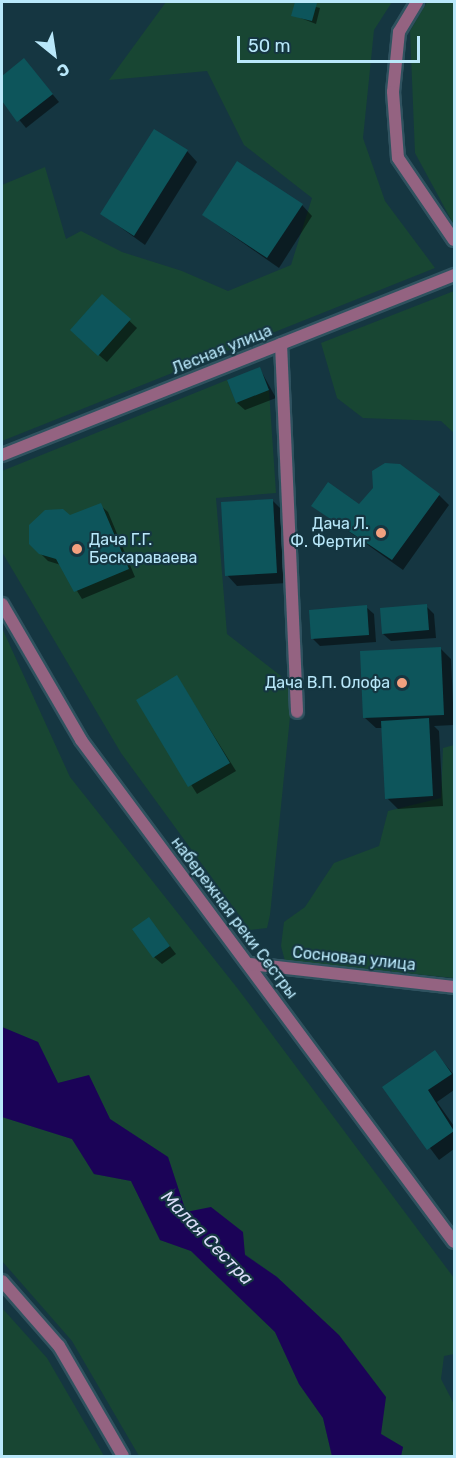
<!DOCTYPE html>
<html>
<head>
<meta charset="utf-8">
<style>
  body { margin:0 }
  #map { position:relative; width:456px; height:1458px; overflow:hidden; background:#153641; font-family:Rubik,sans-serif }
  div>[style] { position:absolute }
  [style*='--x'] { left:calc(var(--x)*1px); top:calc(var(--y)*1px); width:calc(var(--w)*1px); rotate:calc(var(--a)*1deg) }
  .green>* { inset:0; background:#184633 }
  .water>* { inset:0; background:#1b0357 }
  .shadow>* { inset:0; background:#0007 }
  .building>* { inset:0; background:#0d555b }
  .roads { filter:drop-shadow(2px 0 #2f525f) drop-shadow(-2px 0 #2f525f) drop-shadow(0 2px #2f525f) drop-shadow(0 -2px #2f525f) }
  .service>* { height:12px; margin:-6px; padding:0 6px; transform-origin:6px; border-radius:6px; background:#946381 }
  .minor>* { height:12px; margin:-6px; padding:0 6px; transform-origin:6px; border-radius:6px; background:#946381 }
  .dots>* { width:16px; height:16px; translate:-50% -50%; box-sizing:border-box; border:3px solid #153641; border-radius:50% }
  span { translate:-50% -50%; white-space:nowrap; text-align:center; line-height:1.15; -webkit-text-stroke:4.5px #153641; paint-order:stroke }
  .street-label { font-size:16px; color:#b9e8fa }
  .poi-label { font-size:16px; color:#b9e8fa }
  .right { translate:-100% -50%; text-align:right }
  .left { translate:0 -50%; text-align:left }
  .water-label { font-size:18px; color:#dbddf9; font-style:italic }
  .frame { position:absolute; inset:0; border:3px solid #b9e8fa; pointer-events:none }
  .north { position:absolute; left:24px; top:24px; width:60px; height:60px; -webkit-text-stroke:4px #153641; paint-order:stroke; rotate:150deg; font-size:16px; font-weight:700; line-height:24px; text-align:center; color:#b9e8fa }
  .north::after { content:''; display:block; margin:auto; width:21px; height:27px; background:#b9e8fa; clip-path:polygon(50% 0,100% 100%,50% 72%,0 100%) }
  .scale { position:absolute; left:237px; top:36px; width:183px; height:27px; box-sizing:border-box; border:3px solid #b9e8fa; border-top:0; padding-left:8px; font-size:18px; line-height:21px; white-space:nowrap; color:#b9e8fa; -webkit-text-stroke:4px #153641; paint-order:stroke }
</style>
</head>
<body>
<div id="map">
  <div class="green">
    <i style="clip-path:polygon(166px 2px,392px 2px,374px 30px,363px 138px,385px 201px,435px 268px,2px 441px,2px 185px,45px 167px,66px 239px,81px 231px,122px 252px,182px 271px,228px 291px,291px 265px,312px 198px,244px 145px,207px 71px,109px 80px)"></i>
    <i style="clip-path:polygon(427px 2px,454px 2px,454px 225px,415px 153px,410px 31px)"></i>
    <i style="clip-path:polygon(454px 291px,454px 433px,441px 421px,363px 418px,337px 398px,321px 343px)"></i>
    <i style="clip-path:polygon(227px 380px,236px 403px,269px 390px,276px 493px,216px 498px,227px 634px,281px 676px,292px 697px,270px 915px,267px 928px,250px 930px,121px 753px,2px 552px,2px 471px)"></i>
    <i style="clip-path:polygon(2px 628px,70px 777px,238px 989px,454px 1278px,454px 1354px,444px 1356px,441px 1379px,454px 1404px,454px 1456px,401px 1456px,403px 1447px,381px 1434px,277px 1277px,186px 1212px,168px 1157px,110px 1119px,89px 1076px,58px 1083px,38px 1042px,2px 1027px)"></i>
    <i style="clip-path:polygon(454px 745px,454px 978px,285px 961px,281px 946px,284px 922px,305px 907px,334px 863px,379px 846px,388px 811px,441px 798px,443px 748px)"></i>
    <i style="clip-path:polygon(2px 1117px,72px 1139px,94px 1174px,131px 1181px,160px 1240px,191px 1251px,275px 1332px,299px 1384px,323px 1418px,332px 1456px,139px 1456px,72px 1341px,2px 1261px)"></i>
    <i style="clip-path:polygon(2px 1308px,47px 1358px,104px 1456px,2px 1456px)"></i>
  </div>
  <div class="water">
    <i style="clip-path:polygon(2px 1027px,38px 1042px,58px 1083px,89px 1075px,110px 1119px,168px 1157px,186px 1212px,211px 1207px,243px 1232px,245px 1255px,277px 1277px,339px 1335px,386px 1397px,381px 1434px,403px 1447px,401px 1456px,332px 1456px,323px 1418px,299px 1384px,275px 1332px,191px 1251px,160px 1240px,131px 1181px,94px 1174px,72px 1139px,2px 1117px)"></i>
  </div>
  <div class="shadow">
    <i style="clip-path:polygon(296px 2px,320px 8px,316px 24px,293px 15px)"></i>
    <i style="clip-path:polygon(24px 60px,59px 102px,26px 128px,2px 99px,2px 78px)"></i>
    <i style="clip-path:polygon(187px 151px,197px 162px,145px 245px,102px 214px)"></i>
    <i style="clip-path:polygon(302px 205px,312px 216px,279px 268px,203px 215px)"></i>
    <i style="clip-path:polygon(103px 296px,137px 328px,107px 362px,79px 338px)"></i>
    <i style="clip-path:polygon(260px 369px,276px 398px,245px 410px,237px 403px)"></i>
    <i style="clip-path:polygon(439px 495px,449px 505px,403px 570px,313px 506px,359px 506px)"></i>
    <i style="clip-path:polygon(273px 501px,283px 511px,287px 583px,237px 586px,227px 575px)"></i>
    <i style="clip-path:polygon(100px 505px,108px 512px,135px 577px,82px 599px,61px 565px,48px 561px,30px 543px)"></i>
    <i style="clip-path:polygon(426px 606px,434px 614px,436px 638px,391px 641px,383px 634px)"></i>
    <i style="clip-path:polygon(366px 607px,374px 614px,376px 642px,320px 646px,313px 639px)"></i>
    <i style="clip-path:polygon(440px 648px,451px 659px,454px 725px,434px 726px,439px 731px,443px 806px,398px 809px,387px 798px,383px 728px,376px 728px,365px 718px)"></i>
    <i style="clip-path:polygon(177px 677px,236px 771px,197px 794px,138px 701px)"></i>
    <i style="clip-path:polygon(149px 919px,176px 954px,162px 964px,154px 957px)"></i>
    <i style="clip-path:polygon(435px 1052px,454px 1075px,454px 1090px,437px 1102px,454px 1126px,454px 1149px,439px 1160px,384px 1087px)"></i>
  </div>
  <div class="building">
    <i style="clip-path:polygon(295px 2px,317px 3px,312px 21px,291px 16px)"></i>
    <i style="clip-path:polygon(24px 58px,53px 94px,17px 122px,2px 101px,2px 76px)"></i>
    <i style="clip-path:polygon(154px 129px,188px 150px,134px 236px,100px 214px)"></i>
    <i style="clip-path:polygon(237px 161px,303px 204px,267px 258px,202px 215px)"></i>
    <i style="clip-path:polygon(102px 294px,131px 319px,98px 356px,70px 330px)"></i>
    <i style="clip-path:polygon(260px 367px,269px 390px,236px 403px,227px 380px)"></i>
    <i style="clip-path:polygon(385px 463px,400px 464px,440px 494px,392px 560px,311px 506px,328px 482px,359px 504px,373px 488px,372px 471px)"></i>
    <i style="clip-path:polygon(273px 499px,277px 573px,225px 576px,221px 502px)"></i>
    <i style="clip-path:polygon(101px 503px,129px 569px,74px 592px,56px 559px,39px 554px,29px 544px,29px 525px,45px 510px,63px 509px,70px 515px)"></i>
    <i style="clip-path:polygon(427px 604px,429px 630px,382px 634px,380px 608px)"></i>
    <i style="clip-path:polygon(367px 605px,369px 635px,311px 639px,309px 610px)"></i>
    <i style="clip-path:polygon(441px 647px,444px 715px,363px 718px,360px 651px)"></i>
    <i style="clip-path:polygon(177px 675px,230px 763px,188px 787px,136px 700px)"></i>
    <i style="clip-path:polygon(429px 718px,433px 796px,385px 799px,381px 721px)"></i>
    <i style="clip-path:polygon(149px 917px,170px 946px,153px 958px,132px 929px)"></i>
    <i style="clip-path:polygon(435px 1050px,452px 1074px,428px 1090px,454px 1131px,427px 1150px,382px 1087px)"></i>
  </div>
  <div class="roads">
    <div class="service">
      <i style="--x:2;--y:1281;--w:86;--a:48.8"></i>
      <i style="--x:59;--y:1346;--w:127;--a:59.8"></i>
    </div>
    <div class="minor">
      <i style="--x:417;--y:2;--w:35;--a:121"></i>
      <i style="--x:399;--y:32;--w:60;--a:95.7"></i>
      <i style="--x:393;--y:92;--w:66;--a:85.7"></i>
      <i style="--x:398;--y:158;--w:99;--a:55.7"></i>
      <i style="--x:281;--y:344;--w:368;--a:87.5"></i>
      <i style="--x:2;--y:455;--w:487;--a:-21.7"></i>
      <i style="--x:2;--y:604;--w:157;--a:59.8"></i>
      <i style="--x:81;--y:740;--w:625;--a:53.39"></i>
      <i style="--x:250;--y:964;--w:205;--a:6.4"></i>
    </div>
  </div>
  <div class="dots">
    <i style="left:381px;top:533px;background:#f2a07f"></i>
    <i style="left:77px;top:549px;background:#f2a07f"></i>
    <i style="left:402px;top:683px;background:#f2a07f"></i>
  </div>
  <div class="street-label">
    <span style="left:222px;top:350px;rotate:-22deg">Лесная улица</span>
    <span style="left:234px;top:918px;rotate:53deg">набережная реки Сестры</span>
    <span style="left:354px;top:959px;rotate:6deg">Сосновая улица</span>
  </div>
  <div class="poi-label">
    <span class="right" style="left:369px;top:533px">Дача Л.<br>Ф. Фертиг</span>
    <span class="left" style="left:89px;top:549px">Дача Г.Г.<br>Бескараваева</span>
    <span class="right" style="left:390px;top:683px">Дача В.П. Олофа</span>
  </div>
  <div class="water-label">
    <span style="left:207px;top:1238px;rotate:46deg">Малая Сестра</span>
  </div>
  <div class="frame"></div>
  <div class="north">С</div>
  <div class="scale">50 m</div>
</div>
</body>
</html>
